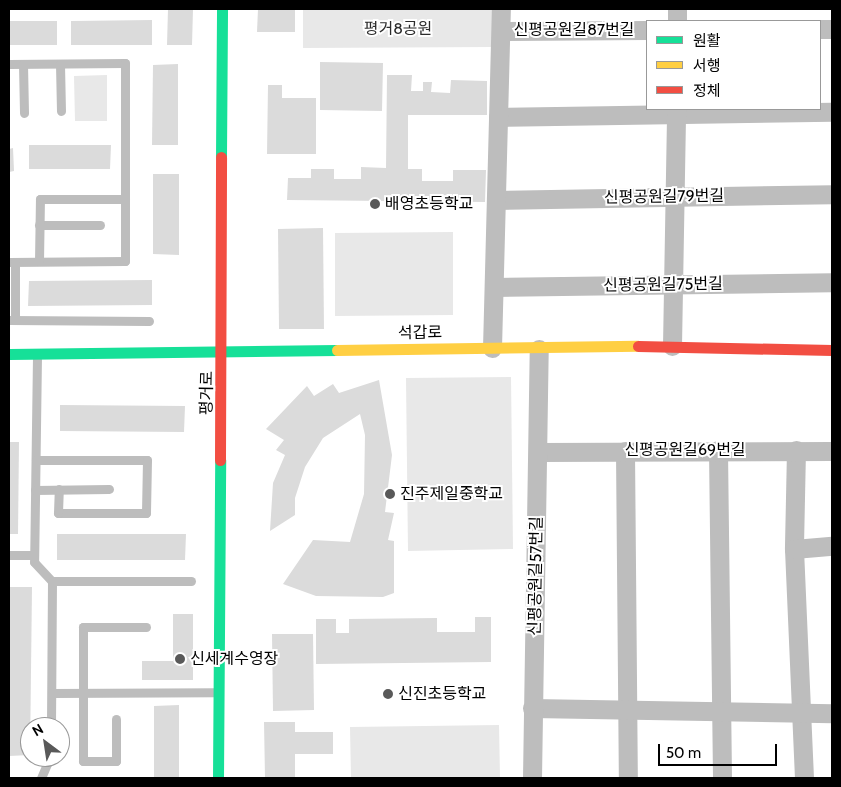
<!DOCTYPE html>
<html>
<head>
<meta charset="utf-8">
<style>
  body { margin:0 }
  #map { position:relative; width:841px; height:787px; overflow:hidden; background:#fff; font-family:Cabin,"Noto Sans KR",sans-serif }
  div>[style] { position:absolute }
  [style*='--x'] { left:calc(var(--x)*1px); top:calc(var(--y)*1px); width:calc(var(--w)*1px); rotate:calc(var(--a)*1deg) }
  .green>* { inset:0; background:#e8e8e8 }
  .building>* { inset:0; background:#dbdbdb }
  .lane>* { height:9px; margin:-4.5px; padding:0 4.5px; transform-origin:4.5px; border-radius:4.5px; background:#bdbdbd }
  .street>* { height:19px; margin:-9.5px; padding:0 9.5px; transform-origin:9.5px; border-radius:9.5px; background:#bdbdbd }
  .fast>* { height:11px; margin:-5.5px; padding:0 5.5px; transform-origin:5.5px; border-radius:5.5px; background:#16e098 }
  .slow>* { height:11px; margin:-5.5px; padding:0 5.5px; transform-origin:5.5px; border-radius:5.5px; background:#ffcf43 }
  .jam>* { height:11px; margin:-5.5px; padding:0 5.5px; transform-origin:5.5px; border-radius:5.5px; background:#f24e42 }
  .dots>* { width:14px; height:14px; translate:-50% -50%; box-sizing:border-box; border:2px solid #fff; border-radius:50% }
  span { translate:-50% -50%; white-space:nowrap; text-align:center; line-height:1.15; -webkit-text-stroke:4px #fff; paint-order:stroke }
  .park-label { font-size:16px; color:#2c2c2c }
  .street-label { font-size:16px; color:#000 }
  .poi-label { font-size:16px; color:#000 }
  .left { translate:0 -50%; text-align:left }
  .frame { position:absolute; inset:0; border:10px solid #000; pointer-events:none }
  .legend { position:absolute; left:646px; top:20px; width:175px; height:90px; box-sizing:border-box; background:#fff; border:1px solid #999; margin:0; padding:6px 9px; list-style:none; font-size:15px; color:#000 }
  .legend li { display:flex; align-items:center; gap:10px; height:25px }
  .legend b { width:25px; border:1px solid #999 }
  .north { position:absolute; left:20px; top:717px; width:50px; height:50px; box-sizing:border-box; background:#fff; border:1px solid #999; border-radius:50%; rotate:329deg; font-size:14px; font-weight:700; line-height:20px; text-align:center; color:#000 }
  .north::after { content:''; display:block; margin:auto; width:18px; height:22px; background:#595959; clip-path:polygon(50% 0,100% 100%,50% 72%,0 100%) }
  .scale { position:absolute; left:658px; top:744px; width:119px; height:22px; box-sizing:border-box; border:2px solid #000; border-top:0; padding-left:6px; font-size:15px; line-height:18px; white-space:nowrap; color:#000; -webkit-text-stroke:4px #fff; paint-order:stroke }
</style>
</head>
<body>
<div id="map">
  <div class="green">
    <i style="clip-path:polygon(303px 9px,493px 9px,493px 47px,303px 48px)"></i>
    <i style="clip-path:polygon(107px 75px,107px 121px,75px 121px,74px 76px)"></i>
    <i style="clip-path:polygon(453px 232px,453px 315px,335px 316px,335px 233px)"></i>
    <i style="clip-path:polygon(511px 377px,513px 549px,408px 551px,406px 378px)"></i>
    <i style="clip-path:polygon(499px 725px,500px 778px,351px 778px,350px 727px)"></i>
  </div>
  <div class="building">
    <i style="clip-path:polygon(168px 9px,193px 9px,192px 45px,167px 45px)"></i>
    <i style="clip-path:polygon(258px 9px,295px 9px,295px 32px,257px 32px)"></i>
    <i style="clip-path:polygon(152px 20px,152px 45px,71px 45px,71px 21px)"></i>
    <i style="clip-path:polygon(9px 21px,57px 21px,57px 45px,9px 45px)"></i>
    <i style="clip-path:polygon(320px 62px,383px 63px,382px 111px,320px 110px)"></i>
    <i style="clip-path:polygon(178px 64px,178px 145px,152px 145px,153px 65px)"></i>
    <i style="clip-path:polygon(387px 75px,412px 75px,411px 91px,423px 91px,423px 82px,432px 82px,431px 92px,450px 93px,451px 80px,487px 81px,487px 115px,408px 115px,408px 169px,422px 169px,422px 181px,453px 181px,453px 170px,486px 170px,485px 202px,287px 200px,288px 178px,311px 178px,311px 169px,334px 169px,334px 179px,361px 179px,361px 167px,386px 168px)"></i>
    <i style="clip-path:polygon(268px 85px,282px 85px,282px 98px,316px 98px,316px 154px,267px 154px)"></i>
    <i style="clip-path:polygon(29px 145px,111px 145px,110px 169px,29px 169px)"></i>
    <i style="clip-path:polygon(13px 148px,14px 171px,9px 172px,9px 149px)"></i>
    <i style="clip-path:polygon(153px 174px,179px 174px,179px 255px,153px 254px)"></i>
    <i style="clip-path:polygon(323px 228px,324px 329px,279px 329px,278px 229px)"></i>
    <i style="clip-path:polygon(152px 280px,152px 305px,28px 306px,29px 281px)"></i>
    <i style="clip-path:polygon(379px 380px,392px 455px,385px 512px,394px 513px,388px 540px,394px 541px,394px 593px,383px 597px,316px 596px,283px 584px,313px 540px,350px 542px,364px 494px,365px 435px,360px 414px,323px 438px,305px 467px,295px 498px,295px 515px,270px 531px,273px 483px,285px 455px,276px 450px,284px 440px,266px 429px,307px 386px,314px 396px,333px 384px,339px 393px)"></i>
    <i style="clip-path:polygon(60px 405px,185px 406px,184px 432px,60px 431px)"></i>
    <i style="clip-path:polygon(9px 442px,19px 442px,18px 534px,9px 534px)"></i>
    <i style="clip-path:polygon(57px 534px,186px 534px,185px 560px,57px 560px)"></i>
    <i style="clip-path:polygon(9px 587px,32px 587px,30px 755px,9px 756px)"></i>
    <i style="clip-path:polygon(173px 614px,193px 614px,193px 680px,142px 680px,142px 661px,173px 661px)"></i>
    <i style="clip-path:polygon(475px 617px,491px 617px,491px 662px,316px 664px,316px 619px,336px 619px,336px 633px,349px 633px,349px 619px,437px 618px,437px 632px,475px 632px)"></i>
    <i style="clip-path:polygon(272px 634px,313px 634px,314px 710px,273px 711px)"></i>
    <i style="clip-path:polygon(179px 705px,179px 778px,154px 778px,154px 706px)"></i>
    <i style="clip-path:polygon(264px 722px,295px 722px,295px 732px,333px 732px,333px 754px,295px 754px,295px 778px,265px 778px)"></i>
  </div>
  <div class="lane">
    <i style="--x:9;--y:64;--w:116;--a:-0.5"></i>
    <i style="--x:125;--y:63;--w:198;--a:90"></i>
    <i style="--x:125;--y:261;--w:116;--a:179.5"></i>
    <i style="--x:23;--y:64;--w:49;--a:88.8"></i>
    <i style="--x:60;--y:64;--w:47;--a:88.8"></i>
    <i style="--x:39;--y:225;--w:61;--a:0"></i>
    <i style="--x:39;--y:261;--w:62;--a:-89.1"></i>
    <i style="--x:40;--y:199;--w:85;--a:0"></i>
    <i style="--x:9;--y:320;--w:140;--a:0.4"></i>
    <i style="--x:15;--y:320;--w:58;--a:-90"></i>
    <i style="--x:37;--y:356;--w:206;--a:90.8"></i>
    <i style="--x:34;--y:562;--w:26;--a:47"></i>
    <i style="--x:52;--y:581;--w:146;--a:90.4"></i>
    <i style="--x:36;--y:460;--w:111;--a:0"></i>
    <i style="--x:147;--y:460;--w:53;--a:91.1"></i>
    <i style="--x:146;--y:513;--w:88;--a:180"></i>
    <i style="--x:58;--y:513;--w:24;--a:-88"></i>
    <i style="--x:35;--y:490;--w:74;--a:-0.8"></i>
    <i style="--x:9;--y:555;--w:25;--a:0"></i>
    <i style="--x:52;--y:581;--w:139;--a:0"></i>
    <i style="--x:52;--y:693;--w:164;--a:-0.3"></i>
    <i style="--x:116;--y:719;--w:42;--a:90"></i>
    <i style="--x:116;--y:761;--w:33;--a:180"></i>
    <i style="--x:83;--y:761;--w:134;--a:-90"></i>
    <i style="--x:83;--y:627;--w:63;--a:0"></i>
    <i style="--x:41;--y:778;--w:23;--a:-67"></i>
  </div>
  <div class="street">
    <i style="--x:677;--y:21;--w:12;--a:-90"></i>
    <i style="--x:820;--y:29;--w:12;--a:0"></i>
    <i style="--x:501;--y:31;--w:146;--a:-0.4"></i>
    <i style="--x:498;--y:117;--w:334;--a:-0.9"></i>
    <i style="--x:496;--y:200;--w:336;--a:-1"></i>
    <i style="--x:494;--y:287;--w:338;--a:-0.8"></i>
    <i style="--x:672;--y:346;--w:237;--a:-89"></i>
    <i style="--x:492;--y:348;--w:339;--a:-88.5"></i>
    <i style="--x:718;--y:450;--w:328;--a:89.3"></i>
    <i style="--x:796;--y:450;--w:99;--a:91.2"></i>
    <i style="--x:794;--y:549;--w:229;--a:87.5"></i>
    <i style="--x:625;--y:451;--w:327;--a:89.5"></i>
    <i style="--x:539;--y:452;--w:293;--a:-0.2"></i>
    <i style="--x:794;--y:549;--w:38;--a:-5"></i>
    <i style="--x:532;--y:708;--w:300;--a:1"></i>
    <i style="--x:532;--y:778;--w:429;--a:-89.1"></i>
  </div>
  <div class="fast">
    <i style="--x:221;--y:157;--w:148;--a:-89.6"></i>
    <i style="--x:9;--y:354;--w:328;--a:-0.7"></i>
    <i style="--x:218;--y:778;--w:318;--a:-89.6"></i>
  </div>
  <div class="slow">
    <i style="--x:337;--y:350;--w:301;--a:-0.8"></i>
  </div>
  <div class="jam">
    <i style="--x:638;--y:346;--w:194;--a:1.2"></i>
    <i style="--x:220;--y:460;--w:303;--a:-89.8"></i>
  </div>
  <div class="dots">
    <i style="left:375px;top:204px;background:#595959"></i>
    <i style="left:390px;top:494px;background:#595959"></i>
    <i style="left:180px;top:659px;background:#595959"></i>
    <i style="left:388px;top:694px;background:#595959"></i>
  </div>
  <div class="park-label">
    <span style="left:398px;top:29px">평거8공원</span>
  </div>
  <div class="street-label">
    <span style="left:574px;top:30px">신평공원길87번길</span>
    <span style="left:664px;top:197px;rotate:-1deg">신평공원길79번길</span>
    <span style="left:663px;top:285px;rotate:-1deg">신평공원길75번길</span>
    <span style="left:420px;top:333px;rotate:-1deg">석갑로</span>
    <span style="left:207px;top:393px;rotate:-89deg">평거로</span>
    <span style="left:685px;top:450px">신평공원길69번길</span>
    <span style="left:536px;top:576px;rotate:-89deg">신평공원길57번길</span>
  </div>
  <div class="poi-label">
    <span class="left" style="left:385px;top:204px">배영초등학교</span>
    <span class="left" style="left:400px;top:494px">진주제일중학교</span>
    <span class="left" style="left:190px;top:659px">신세계수영장</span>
    <span class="left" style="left:398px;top:694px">신진초등학교</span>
  </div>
  <div class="frame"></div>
  <ul class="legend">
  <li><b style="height:6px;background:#16e098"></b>원활</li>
  <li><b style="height:6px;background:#ffcf43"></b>서행</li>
  <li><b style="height:6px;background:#f24e42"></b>정체</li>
  </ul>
  <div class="north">N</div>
  <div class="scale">50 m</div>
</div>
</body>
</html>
